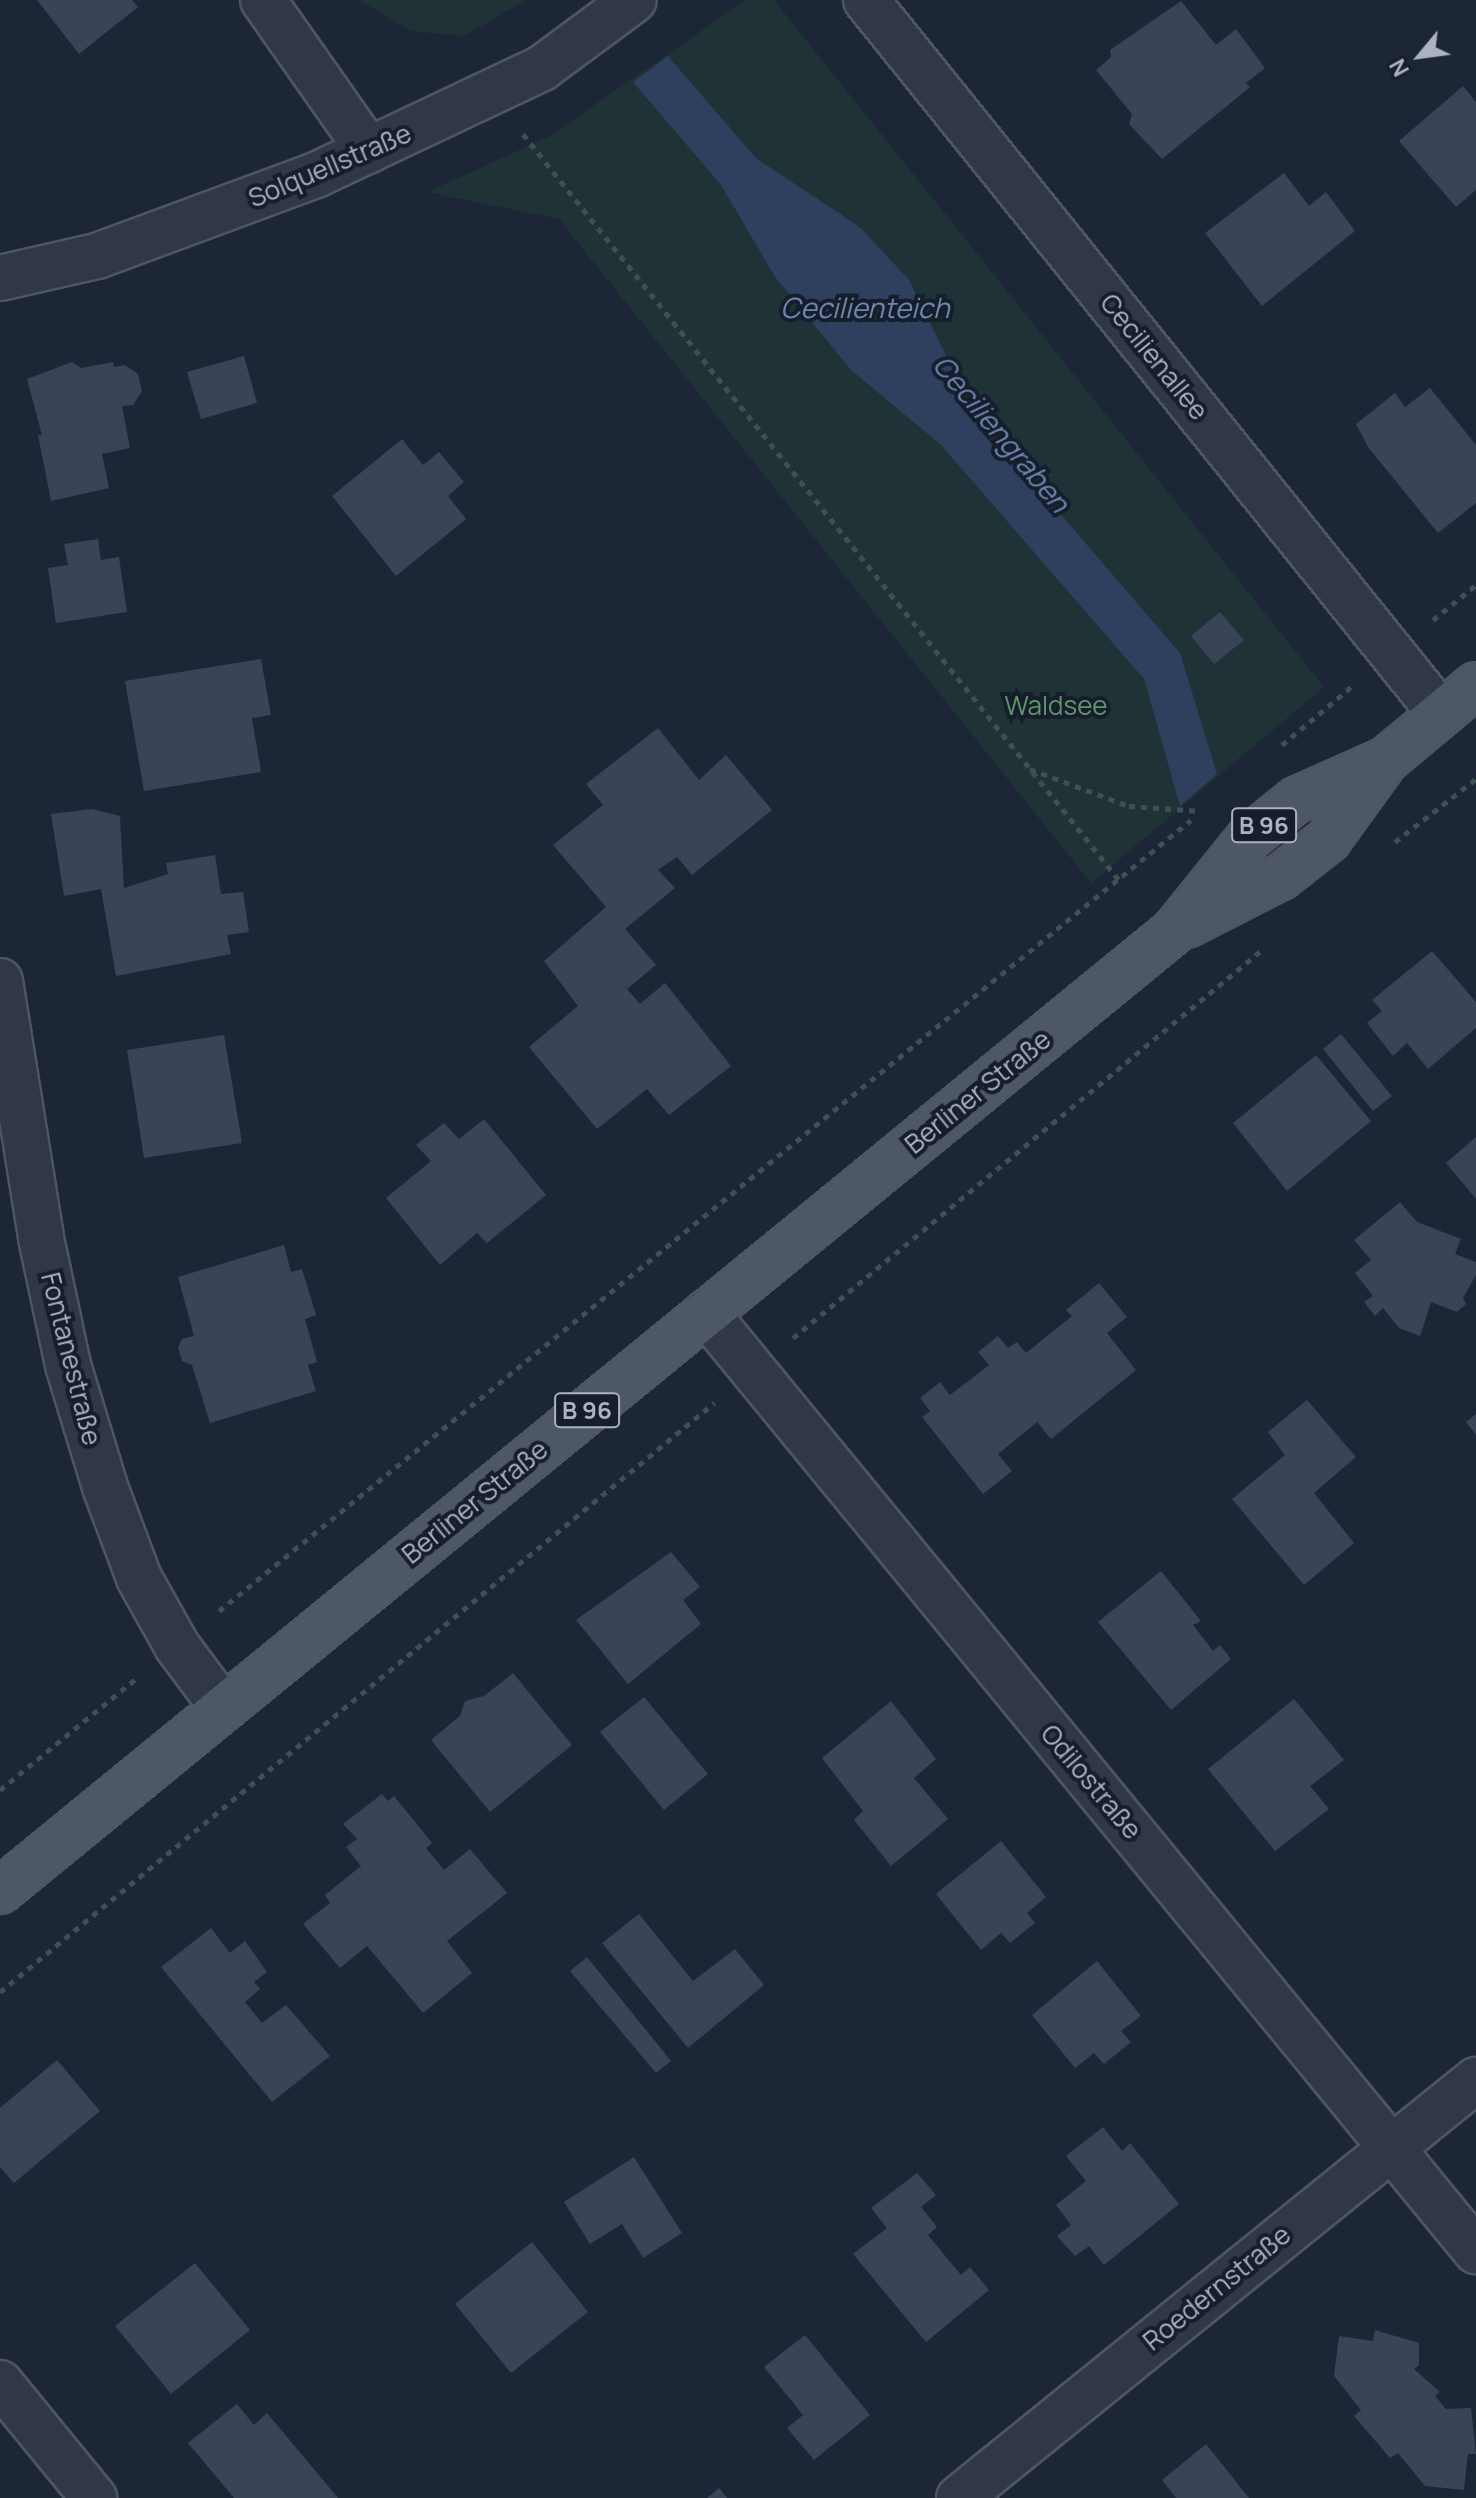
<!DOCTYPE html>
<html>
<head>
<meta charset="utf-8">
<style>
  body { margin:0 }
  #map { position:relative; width:1476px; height:2498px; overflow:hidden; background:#1d2636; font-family:Manrope,sans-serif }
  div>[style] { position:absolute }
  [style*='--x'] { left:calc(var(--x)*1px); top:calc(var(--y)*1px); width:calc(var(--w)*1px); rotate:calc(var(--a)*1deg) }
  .green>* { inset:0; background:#1f3337 }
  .water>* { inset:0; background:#2f405f }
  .building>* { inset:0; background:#394457 }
  .path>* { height:5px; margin-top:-2.5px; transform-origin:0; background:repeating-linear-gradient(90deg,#3c5055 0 6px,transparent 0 12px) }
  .roads { filter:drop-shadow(2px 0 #4e5565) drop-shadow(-2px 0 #4e5565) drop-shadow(0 2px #4e5565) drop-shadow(0 -2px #4e5565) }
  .minor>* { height:44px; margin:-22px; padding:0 22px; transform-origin:22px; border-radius:22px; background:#303846 }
  .primary>* { height:44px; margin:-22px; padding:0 22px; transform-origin:22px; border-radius:22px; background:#4e5767 }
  span { translate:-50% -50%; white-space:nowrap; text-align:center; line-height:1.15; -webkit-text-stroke:8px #161d2b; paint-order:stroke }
  .shield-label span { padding:2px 6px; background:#161d2b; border:2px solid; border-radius:6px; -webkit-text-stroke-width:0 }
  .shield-label { font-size:24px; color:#aab2c4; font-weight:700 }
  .street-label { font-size:26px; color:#aab2c4 }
  .park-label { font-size:26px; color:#619570 }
  .water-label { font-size:28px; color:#6f86af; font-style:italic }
  .north { position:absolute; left:1380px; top:16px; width:80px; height:80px; -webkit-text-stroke:6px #161d2b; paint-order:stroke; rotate:241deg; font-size:22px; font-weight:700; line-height:32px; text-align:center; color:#aab2c4 }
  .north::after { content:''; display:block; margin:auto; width:28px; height:36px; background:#aab2c4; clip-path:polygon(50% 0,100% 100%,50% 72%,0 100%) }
</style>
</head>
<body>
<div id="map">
  <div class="green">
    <i style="clip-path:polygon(359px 0,526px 0,464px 36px,411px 31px)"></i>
    <i style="clip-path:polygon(evenodd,746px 0,774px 0,1324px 687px,1091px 883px,559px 219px,428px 192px,550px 136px,746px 0,668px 56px,756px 158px,860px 227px,909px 280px,976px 416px,1179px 653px,1217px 774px,1180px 805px,1144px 679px,941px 445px,851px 370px,775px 277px,721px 185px,668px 56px)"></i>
  </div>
  <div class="water">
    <i style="clip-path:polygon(668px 56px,756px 158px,860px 227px,909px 280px,976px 416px,1180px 653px,1217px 774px,1180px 806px,1144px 679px,941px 445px,851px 370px,775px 277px,721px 185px,633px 82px)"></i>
  </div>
  <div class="building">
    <i style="clip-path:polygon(37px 0,132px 0,138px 7px,79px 54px)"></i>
    <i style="clip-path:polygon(1181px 1px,1216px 45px,1236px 29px,1265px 68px,1246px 83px,1250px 87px,1162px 159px,1129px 124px,1132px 114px,1096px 70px,1111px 57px,1110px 50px)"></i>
    <i style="clip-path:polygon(1463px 86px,1476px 102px,1476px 190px,1456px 207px,1399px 141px)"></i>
    <i style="clip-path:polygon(1284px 173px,1309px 206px,1326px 192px,1355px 231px,1262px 306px,1205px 233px)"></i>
    <i style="clip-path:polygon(244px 356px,257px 403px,201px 419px,187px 372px)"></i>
    <i style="clip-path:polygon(72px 362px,81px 368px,113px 362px,114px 367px,125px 365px,138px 374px,142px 391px,133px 405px,122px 406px,130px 448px,102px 454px,109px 488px,51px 501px,38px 435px,42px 435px,27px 379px)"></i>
    <i style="clip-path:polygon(1430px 388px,1476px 445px,1476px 503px,1438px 533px,1368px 447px,1356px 424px,1395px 393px,1405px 407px)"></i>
    <i style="clip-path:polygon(402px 439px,423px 465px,439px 452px,464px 482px,448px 496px,466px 519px,396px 576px,332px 496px)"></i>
    <i style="clip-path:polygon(98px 539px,101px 560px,119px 557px,127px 612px,56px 623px,48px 568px,68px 565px,64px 544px)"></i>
    <i style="clip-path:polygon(1220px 612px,1244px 640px,1214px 664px,1191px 636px)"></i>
    <i style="clip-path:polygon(261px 659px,271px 715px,252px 718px,261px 772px,144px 791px,125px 681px)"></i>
    <i style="clip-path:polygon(658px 728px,699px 780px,726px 755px,772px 810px,692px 875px,677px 857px,658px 870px,675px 888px,625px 929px,656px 965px,627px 989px,640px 1004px,665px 983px,731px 1066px,669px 1115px,647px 1089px,597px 1129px,529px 1047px,578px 1006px,544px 961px,606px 907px,553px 845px,603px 805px,586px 784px)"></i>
    <i style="clip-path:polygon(92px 809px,120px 816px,124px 888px,168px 874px,166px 863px,215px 855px,221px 894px,243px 892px,249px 932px,227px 935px,231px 954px,116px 976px,101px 889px,64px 896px,51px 814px)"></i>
    <i style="clip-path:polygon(1432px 951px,1476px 1002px,1476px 1028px,1428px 1069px,1407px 1043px,1393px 1056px,1367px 1023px,1382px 1011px,1372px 1000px)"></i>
    <i style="clip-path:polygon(1341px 1034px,1392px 1096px,1373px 1111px,1323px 1049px)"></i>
    <i style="clip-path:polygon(224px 1035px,242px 1143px,144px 1158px,127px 1050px)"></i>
    <i style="clip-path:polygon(1316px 1055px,1371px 1121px,1287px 1191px,1233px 1123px)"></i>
    <i style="clip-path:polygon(484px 1119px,546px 1195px,487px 1243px,477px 1233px,440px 1265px,386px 1198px,431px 1161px,416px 1145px,444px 1123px,459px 1139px)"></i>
    <i style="clip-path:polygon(1476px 1137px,1476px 1199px,1446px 1163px)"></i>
    <i style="clip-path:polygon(1400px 1202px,1417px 1222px,1461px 1239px,1455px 1254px,1476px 1262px,1476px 1275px,1463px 1298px,1466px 1304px,1457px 1312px,1431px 1302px,1420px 1336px,1399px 1328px,1383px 1308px,1375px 1316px,1364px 1302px,1373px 1296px,1355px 1273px,1371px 1260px,1354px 1240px)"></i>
    <i style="clip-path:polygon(284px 1245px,291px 1272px,302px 1269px,316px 1315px,305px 1319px,317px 1362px,308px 1365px,316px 1391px,210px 1423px,192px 1365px,182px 1361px,178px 1348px,182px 1339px,194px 1336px,178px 1277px)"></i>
    <i style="clip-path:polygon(1099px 1283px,1127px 1317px,1107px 1333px,1136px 1370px,1051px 1439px,1037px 1422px,998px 1454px,1012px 1471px,983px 1494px,922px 1417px,930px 1411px,920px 1398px,940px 1382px,950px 1395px,989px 1365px,978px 1352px,998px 1336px,1008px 1348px,1017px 1342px,1026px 1353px,1072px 1316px,1066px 1310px)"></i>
    <i style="clip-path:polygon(1307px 1400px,1356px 1457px,1314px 1493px,1354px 1543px,1304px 1585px,1232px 1499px,1285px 1455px,1268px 1432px)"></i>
    <i style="clip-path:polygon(1476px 1414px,1476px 1435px,1466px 1422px)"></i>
    <i style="clip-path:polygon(671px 1552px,700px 1587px,683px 1600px,701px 1624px,628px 1684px,576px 1620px)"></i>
    <i style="clip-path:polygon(1161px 1571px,1201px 1621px,1193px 1625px,1213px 1651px,1220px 1645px,1231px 1659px,1171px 1710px,1098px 1622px)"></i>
    <i style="clip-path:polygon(513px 1673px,572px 1745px,490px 1812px,431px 1740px,460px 1716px,465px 1701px,484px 1696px)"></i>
    <i style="clip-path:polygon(644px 1697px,708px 1774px,664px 1810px,600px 1732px)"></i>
    <i style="clip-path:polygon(1294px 1699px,1344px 1760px,1310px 1786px,1329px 1809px,1275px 1851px,1208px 1769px)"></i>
    <i style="clip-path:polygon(891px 1701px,936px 1759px,914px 1778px,948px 1819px,891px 1866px,854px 1820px,863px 1811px,822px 1758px)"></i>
    <i style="clip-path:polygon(382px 1794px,388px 1801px,394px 1796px,432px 1843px,426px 1848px,444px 1870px,470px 1849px,507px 1893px,447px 1941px,472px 1973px,423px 2013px,367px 1946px,340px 1968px,303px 1924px,330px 1903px,325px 1895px,361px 1866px,346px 1847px,357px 1839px,343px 1824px)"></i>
    <i style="clip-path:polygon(1001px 1841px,1046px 1897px,1027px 1913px,1035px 1923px,1010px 1943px,1001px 1933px,981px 1950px,936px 1894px)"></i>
    <i style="clip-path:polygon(639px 1914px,693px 1981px,735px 1949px,764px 1985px,688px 2048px,602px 1943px)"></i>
    <i style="clip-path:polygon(211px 1928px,230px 1953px,245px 1941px,267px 1972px,254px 1982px,260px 1989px,245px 2002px,262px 2023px,286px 2005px,330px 2056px,272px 2102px,161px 1967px)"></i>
    <i style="clip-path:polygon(587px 1957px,671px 2061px,656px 2073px,570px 1971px)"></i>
    <i style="clip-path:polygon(1097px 1961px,1141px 2016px,1121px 2031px,1131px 2042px,1104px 2064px,1094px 2053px,1075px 2068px,1032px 2015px)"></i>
    <i style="clip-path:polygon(57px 2060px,100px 2111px,14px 2183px,0 2167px,0 2108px)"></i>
    <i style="clip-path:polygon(1103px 2127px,1122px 2151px,1130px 2143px,1179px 2204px,1104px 2265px,1089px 2246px,1075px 2256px,1057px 2236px,1071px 2225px,1056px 2205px,1086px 2181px,1066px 2156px)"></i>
    <i style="clip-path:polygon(634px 2157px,682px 2233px,643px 2258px,622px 2224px,590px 2244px,564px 2202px)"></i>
    <i style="clip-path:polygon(917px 2173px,936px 2195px,921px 2207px,937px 2227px,928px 2235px,961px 2275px,970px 2267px,989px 2290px,926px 2342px,853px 2254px,887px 2228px,871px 2208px)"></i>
    <i style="clip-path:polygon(532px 2242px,588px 2312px,511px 2373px,455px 2304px)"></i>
    <i style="clip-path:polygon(195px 2263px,250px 2330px,171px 2394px,115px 2326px)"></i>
    <i style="clip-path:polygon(1375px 2330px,1419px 2343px,1419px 2365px,1414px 2369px,1440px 2392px,1435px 2396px,1446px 2409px,1471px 2408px,1476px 2454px,1468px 2454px,1464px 2490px,1425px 2486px,1398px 2453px,1390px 2458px,1354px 2416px,1361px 2410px,1334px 2376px,1339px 2336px,1373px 2341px)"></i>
    <i style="clip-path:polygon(805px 2335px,870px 2415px,814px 2460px,787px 2428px,803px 2415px,764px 2367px)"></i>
    <i style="clip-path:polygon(237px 2404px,254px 2425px,267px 2413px,338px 2498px,234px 2498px,188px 2443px)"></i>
    <i style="clip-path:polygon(1206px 2444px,1249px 2498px,1176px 2498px,1162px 2480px)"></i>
    <i style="clip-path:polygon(719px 2488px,727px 2498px,707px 2498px)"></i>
  </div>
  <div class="path">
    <i style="--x:523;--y:134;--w:955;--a:51.38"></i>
    <i style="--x:1433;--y:620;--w:55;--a:-39.1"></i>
    <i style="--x:1282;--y:745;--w:90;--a:-40"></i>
    <i style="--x:1030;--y:769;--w:106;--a:20.5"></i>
    <i style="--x:1129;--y:806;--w:72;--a:4"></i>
    <i style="--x:1395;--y:842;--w:103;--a:-37.9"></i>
    <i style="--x:793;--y:1338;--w:610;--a:-39.61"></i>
    <i style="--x:219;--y:1611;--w:1253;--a:-39.14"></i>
    <i style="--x:0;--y:1790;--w:177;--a:-39.3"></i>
    <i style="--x:0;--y:1992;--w:926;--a:-39.52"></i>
  </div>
  <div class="roads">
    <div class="minor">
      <i style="--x:263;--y:0;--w:184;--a:54.9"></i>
      <i style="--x:866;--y:0;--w:917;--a:51.15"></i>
      <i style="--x:0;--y:278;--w:99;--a:-12.8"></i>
      <i style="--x:97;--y:256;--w:233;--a:-20.3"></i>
      <i style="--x:316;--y:175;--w:250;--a:-25.3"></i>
      <i style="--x:542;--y:68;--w:114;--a:-36.5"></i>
      <i style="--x:0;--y:981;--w:260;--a:80.9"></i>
      <i style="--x:41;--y:1238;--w:130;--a:78"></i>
      <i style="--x:68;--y:1365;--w:127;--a:73.1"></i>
      <i style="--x:105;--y:1487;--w:97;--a:69.5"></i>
      <i style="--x:139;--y:1578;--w:78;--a:60.8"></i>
      <i style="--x:177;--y:1646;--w:77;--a:53.4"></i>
      <i style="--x:706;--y:1313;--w:1214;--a:50.62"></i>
      <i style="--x:0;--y:2383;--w:149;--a:50.7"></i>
      <i style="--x:959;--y:2498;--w:665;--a:-38.96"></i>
    </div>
    <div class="primary">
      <i style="--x:1187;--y:925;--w:106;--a:-27.1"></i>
      <i style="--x:1281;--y:877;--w:60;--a:-38.2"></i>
      <i style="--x:1328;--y:840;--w:99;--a:-54.1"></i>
      <i style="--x:1386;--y:760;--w:117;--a:-39.8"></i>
      <i style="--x:0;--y:1891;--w:1517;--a:-39.27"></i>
      <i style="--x:1174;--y:931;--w:119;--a:-51.1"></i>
      <i style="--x:1249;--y:838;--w:60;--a:-39"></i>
      <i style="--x:1296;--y:800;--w:98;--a:-24"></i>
    </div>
  </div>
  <div class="shield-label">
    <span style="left:1264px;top:825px">B 96</span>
    <span style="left:587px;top:1410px">B 96</span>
  </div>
  <div class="street-label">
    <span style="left:330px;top:166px;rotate:-23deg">Solquellstraße</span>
    <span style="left:1154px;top:357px;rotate:51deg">Cecilienallee</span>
    <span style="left:978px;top:1092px;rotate:-39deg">Berliner Straße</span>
    <span style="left:71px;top:1359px;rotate:76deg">Fontanestraße</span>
    <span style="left:475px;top:1502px;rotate:-39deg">Berliner Straße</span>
    <span style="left:1091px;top:1782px;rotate:50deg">Odilostraße</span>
    <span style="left:1217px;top:2288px;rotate:-39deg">Roedernstraße</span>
  </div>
  <div class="park-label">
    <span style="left:1056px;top:706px">Waldsee</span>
  </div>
  <div class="water-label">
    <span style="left:865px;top:307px">Cecilienteich</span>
    <span style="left:1002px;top:433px;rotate:50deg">Ceciliengraben</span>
  </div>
  <div class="north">N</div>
</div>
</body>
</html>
